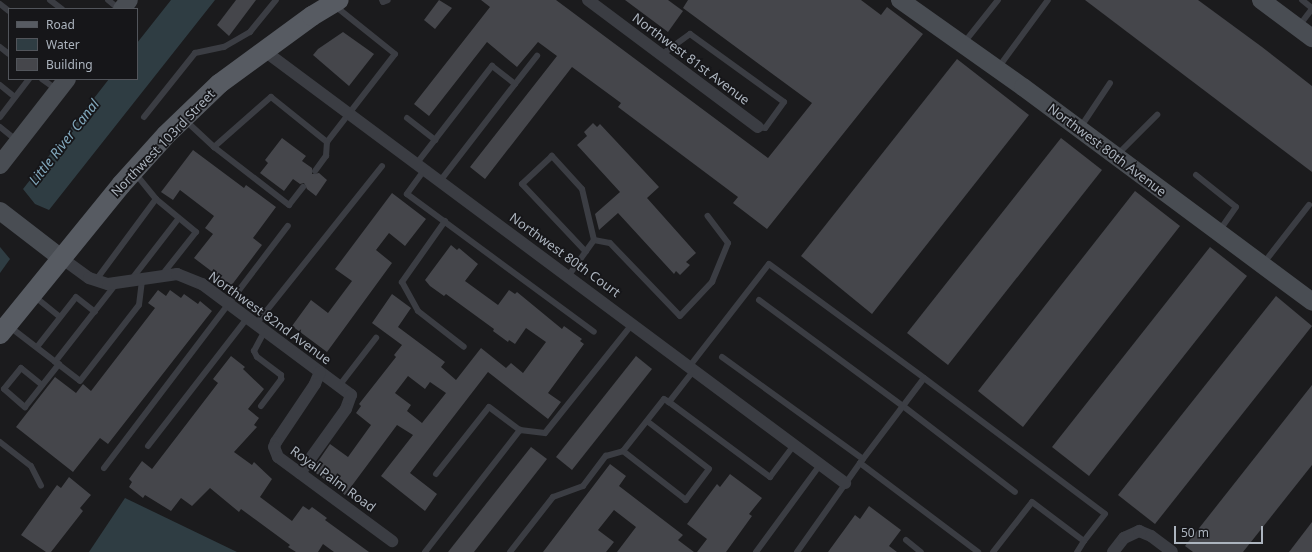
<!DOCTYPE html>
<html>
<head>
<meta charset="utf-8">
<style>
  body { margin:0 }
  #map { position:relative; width:1312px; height:552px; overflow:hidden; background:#1b1b1d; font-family:"Noto Sans",sans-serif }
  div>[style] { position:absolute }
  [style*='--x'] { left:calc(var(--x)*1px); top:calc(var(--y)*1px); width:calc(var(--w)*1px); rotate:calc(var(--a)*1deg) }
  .water>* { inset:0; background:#2f3d43 }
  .building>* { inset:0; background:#45464b }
  .lane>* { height:6px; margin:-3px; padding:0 3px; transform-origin:3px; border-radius:3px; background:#3b3d43 }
  .street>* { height:12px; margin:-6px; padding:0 6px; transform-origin:6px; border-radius:6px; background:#3b3d43 }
  .secondary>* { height:18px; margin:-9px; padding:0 9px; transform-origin:9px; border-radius:9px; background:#494d53 }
  .primary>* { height:20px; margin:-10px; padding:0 10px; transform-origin:10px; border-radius:10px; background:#575b62 }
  span { translate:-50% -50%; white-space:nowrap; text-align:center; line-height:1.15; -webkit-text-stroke:3.5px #161619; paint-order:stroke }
  .street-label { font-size:13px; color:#acb4be }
  .water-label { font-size:14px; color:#81a7bb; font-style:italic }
  .legend { position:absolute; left:8px; top:8px; width:130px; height:72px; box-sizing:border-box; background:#161619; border:1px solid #52555b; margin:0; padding:5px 7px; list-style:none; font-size:12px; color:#acb4be }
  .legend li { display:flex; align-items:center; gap:8px; height:20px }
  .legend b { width:20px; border:1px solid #52555b }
  .scale { position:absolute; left:1174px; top:526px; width:89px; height:18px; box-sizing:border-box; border:2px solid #acb4be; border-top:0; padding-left:5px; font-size:12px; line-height:14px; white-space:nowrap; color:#acb4be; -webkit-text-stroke:3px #161619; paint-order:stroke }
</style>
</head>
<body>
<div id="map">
  <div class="water">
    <i style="clip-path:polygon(171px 0,215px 0,49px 210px,35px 204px,23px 189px,109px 79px,137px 79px,137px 43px)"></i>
    <i style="clip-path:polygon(0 247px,10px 259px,0 273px)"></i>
    <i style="clip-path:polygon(125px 498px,237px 552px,89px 552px)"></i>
  </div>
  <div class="building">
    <i style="clip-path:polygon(236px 0,256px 0,229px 36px,217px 25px)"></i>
    <i style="clip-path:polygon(439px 0,452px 8px,435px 29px,424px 20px)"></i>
    <i style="clip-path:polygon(481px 0,556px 0,768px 158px,812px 103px,683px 8px,688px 0,861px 0,881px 15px,887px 7px,923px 34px,767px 229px,733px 203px,738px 197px,618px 107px,621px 103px,572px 67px,485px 179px,470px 167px,557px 56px,538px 42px,517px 67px,487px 42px,429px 116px,414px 104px,490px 7px)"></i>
    <i style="clip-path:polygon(625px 0,668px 0,683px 11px,668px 32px)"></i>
    <i style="clip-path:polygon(1085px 0,1198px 0,1262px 47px,1312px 86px,1312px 172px)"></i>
    <i style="clip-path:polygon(343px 32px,374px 54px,349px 86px,313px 55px,318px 49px)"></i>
    <i style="clip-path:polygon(957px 59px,1029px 115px,872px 314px,801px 256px)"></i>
    <i style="clip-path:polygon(593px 123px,597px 127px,600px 124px,659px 187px,647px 198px,696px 253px,686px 262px,690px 265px,680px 275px,676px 271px,674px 274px,618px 213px,599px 230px,595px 214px,620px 192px,577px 145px,587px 136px,584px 132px)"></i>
    <i style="clip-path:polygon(282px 138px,306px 156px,302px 161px,312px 168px,312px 174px,319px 173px,327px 180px,316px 196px,307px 189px,304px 183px,300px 184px,293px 179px,284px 191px,260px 173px,268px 163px,265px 160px)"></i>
    <i style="clip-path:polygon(1061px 138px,1102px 170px,948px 365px,907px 333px)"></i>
    <i style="clip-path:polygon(193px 150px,244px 188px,246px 185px,276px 207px,253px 238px,262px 245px,231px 286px,194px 258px,213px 234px,205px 228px,214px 216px,180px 190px,173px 200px,161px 192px)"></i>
    <i style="clip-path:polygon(1135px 191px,1180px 226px,1023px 427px,978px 391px)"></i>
    <i style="clip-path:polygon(392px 193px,426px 219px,405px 246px,389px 233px,376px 250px,392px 263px,327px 352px,292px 326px,311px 300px,328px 313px,352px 281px,335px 269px)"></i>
    <i style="clip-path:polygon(evenodd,451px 245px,457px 250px,459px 248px,478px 264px,465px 281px,498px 305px,509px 290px,515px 294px,517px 292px,562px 329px,564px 326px,582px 339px,580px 341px,584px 344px,548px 393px,561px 402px,548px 419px,488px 372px,410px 473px,437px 494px,425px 511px,381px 476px,413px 435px,397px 425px,345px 495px,312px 470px,330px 444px,348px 457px,371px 425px,356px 413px,361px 406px,359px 404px,396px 357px,394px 355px,402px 345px,372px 323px,392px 294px,411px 308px,398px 327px,445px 362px,441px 367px,456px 380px,481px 348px,506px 368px,511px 363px,523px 373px,546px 342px,526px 328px,515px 344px,509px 340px,508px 342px,493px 331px,494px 329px,446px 294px,444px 296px,430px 286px,425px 280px,451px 245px,408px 376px,425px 389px,430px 382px,446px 393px,422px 423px,407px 411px,411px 405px,395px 393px,408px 376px)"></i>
    <i style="clip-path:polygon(1210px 247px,1247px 276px,1089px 476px,1052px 447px)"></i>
    <i style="clip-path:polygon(158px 290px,166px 296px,170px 290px,181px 298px,184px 294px,198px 304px,200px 301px,212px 311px,108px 444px,100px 438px,73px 472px,16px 427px,55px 377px,76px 393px,83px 384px,91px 391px,155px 308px,148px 303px)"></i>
    <i style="clip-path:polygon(1276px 296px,1312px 326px,1155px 524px,1118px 495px)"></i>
    <i style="clip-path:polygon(231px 356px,245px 367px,243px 369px,264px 389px,248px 409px,259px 418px,254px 425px,257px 427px,234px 452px,252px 465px,254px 462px,272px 479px,260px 497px,292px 521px,303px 506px,309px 510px,312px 507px,327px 518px,325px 520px,369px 552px,334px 552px,323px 544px,318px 552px,296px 552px,288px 547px,290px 545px,241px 509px,239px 512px,210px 488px,192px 506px,181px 498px,171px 511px,145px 495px,143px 498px,129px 487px,132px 482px,129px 479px,142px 461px,152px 469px,218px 383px,213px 379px)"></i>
    <i style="clip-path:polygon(636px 356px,652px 369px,572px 470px,556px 457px)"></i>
    <i style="clip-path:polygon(1312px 385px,1312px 465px,1243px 552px,1193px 552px,1185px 546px)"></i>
    <i style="clip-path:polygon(531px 447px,547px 459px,474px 552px,448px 552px)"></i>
    <i style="clip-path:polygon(610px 464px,626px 476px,619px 486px,683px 535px,678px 540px,694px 552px,617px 552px,636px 527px,614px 510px,598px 530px,614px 542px,606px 552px,543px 552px)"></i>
    <i style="clip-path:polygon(730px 474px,762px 498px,749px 514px,752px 516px,726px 552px,697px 552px,707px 539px,687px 524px,717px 484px,720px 487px)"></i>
    <i style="clip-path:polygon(69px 477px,91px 495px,80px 508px,83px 511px,51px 552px,46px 552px,21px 535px,57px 485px,61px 488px)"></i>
    <i style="clip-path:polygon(869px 506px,901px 530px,889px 546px,897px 552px,828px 552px,855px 515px,860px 519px)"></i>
    <i style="clip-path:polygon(1312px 522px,1312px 552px,1289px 552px)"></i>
  </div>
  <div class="lane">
    <i style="--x:50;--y:0;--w:15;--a:37"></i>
    <i style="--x:108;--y:0;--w:14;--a:39"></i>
    <i style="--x:382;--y:0;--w:2;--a:63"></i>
    <i style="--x:383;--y:2;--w:5;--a:-22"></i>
    <i style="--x:1302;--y:0;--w:13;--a:39"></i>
    <i style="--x:0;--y:4;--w:11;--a:38"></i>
    <i style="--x:1299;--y:26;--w:21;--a:-53"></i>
    <i style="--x:963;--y:44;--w:56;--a:-51.5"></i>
    <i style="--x:0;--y:47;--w:11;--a:38"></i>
    <i style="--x:661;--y:55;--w:36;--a:-36"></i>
    <i style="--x:690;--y:34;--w:116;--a:35.9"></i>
    <i style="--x:784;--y:102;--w:32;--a:126"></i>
    <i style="--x:765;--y:128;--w:7;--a:-172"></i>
    <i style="--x:998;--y:68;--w:84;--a:-53.7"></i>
    <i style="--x:42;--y:79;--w:19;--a:36"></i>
    <i style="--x:515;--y:84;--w:36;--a:-52"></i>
    <i style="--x:0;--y:85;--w:19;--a:39"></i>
    <i style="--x:0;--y:117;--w:48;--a:-52.7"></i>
    <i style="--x:144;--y:117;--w:82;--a:-51.4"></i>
    <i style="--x:195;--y:53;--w:30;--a:-12"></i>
    <i style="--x:224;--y:47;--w:30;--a:-30"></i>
    <i style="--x:250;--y:32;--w:41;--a:-50.9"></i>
    <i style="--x:407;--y:118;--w:36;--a:38"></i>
    <i style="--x:185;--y:120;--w:40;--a:43"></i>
    <i style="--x:214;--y:147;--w:76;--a:-41.3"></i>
    <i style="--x:271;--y:97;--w:72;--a:38.8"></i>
    <i style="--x:327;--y:142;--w:111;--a:-52.3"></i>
    <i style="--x:395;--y:54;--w:77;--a:-141.3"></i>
    <i style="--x:0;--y:127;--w:22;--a:39"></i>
    <i style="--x:1080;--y:128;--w:54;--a:-56.3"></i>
    <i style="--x:214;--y:147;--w:95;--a:37.7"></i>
    <i style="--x:289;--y:205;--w:23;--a:-52"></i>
    <i style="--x:1117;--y:155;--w:57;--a:-45"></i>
    <i style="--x:417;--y:163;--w:123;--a:-52.3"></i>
    <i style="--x:492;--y:66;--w:29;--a:38"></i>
    <i style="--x:515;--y:84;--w:123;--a:127.7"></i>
    <i style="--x:425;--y:169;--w:31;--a:126"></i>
    <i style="--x:407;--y:194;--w:232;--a:36.4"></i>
    <i style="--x:315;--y:171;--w:19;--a:-54"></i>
    <i style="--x:326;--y:156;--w:14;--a:-86"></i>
    <i style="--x:1196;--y:175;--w:51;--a:38.7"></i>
    <i style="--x:1236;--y:207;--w:29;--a:125"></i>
    <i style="--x:156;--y:199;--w:52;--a:39.5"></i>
    <i style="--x:196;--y:232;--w:55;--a:128.3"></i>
    <i style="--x:445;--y:221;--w:75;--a:125.2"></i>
    <i style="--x:402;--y:282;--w:33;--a:61"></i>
    <i style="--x:418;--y:311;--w:58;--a:38"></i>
    <i style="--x:594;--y:240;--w:16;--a:11"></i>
    <i style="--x:610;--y:243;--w:101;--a:46.2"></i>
    <i style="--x:680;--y:316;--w:47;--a:-46.7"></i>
    <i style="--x:712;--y:282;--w:42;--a:-67.7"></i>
    <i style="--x:728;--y:243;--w:34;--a:-127"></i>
    <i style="--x:1263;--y:264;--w:75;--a:-52.1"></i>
    <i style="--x:569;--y:275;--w:43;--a:-54.5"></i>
    <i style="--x:594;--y:240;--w:52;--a:-103.2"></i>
    <i style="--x:582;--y:189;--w:45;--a:-132.3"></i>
    <i style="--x:552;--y:156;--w:41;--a:137"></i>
    <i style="--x:522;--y:184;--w:93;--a:46.7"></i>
    <i style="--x:96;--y:280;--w:101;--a:-53.5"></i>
    <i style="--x:156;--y:199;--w:33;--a:-129"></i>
    <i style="--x:131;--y:280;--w:78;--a:-52.3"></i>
    <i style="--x:34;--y:296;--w:33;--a:39"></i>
    <i style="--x:759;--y:300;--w:179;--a:36.4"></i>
    <i style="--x:903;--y:406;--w:141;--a:37.5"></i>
    <i style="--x:256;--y:324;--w:202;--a:-51.4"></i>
    <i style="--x:10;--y:327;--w:88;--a:37.6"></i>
    <i style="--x:80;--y:381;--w:96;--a:-52.2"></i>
    <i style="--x:139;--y:305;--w:26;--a:-83"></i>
    <i style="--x:37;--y:347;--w:63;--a:-52"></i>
    <i style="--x:76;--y:297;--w:24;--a:38"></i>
    <i style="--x:722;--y:357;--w:174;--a:35.9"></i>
    <i style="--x:55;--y:362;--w:99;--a:-52"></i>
    <i style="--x:689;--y:367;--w:130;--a:-52.2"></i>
    <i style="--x:769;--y:264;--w:192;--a:36.3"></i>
    <i style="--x:694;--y:370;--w:41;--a:128"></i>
    <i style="--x:669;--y:402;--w:126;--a:36.6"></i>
    <i style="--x:770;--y:477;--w:40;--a:-53"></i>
    <i style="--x:42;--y:385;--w:27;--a:-141"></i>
    <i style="--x:21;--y:368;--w:27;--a:129"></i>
    <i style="--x:4;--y:389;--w:28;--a:41"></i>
    <i style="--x:25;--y:407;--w:55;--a:-51.7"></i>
    <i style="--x:339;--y:386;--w:61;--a:-52.4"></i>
    <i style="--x:261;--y:406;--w:34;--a:-53"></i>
    <i style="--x:281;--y:379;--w:4;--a:-90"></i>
    <i style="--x:281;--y:375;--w:30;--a:-143"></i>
    <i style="--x:257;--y:357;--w:7;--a:-117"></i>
    <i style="--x:254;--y:351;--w:24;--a:-62"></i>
    <i style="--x:647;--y:421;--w:78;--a:37.7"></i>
    <i style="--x:709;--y:469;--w:39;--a:127"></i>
    <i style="--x:686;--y:500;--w:80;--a:-142.1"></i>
    <i style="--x:623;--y:451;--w:66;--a:-51.7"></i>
    <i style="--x:664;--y:399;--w:6;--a:31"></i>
    <i style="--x:0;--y:442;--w:39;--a:38"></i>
    <i style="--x:31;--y:466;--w:22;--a:63"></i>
    <i style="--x:148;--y:446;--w:163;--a:-52.2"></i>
    <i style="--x:860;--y:463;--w:106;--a:-53"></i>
    <i style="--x:924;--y:378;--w:226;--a:36.9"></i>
    <i style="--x:1105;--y:514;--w:34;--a:128"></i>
    <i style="--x:104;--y:468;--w:304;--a:-52.8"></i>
    <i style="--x:436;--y:474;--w:85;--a:-51.7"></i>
    <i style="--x:489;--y:407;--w:39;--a:37"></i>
    <i style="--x:520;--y:430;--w:25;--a:7"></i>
    <i style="--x:545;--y:433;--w:141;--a:-51.3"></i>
    <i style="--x:906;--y:540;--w:19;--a:39"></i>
    <i style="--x:425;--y:552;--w:155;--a:-52.1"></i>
    <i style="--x:510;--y:552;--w:70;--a:-52"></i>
    <i style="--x:553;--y:497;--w:32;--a:-20"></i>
    <i style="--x:583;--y:486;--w:38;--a:-53"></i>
    <i style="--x:606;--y:456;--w:18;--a:-16"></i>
    <i style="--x:756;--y:552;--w:108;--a:-53.7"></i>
    <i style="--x:797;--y:552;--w:109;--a:-54.7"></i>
    <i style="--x:860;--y:463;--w:148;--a:37"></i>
    <i style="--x:993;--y:552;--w:63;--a:-52"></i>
    <i style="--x:1032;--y:502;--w:65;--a:36.9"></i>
    <i style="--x:1084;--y:541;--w:13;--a:122"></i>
  </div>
  <div class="street">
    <i style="--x:588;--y:0;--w:212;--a:36.8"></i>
    <i style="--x:266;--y:52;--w:722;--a:36.66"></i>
    <i style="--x:60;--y:257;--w:36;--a:36"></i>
    <i style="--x:89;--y:278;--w:20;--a:18"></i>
    <i style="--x:108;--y:284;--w:70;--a:-8.2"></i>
    <i style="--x:177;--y:274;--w:27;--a:22"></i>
    <i style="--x:202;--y:284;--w:186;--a:36.7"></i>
    <i style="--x:351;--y:395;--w:15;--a:110"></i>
    <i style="--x:346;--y:409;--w:79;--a:125.7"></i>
    <i style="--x:320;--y:372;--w:13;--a:113"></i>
    <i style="--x:315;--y:384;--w:70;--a:123.9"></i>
    <i style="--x:276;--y:442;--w:5;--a:112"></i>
    <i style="--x:274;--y:447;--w:11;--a:68"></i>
    <i style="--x:278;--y:457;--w:142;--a:36.4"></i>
    <i style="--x:1113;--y:552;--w:18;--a:-52"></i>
    <i style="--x:1124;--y:538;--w:17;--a:-25"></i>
    <i style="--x:1139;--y:531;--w:13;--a:23"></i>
    <i style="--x:1151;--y:536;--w:26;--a:37"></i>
  </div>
  <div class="secondary">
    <i style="--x:900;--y:0;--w:151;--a:35.3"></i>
    <i style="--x:1023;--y:87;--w:360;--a:36.6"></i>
    <i style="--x:1261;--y:0;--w:64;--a:36.7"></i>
    <i style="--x:122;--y:9;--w:11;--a:-52"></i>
    <i style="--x:0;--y:165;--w:109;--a:-52.1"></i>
    <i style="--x:0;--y:211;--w:76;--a:37.5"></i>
  </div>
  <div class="primary">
    <i style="--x:0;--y:334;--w:192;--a:-50.9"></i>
    <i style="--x:121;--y:185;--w:67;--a:-48"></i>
    <i style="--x:166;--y:135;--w:74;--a:-43.9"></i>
    <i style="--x:219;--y:84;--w:115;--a:-36.2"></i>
    <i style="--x:312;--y:16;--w:31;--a:-31"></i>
  </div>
  <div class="street-label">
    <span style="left:691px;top:59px;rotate:37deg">Northwest 81st Avenue</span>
    <span style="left:163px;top:143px;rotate:-46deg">Northwest 103rd Street</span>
    <span style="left:1107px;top:150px;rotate:37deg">Northwest 80th Avenue</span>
    <span style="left:565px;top:255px;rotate:36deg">Northwest 80th Court</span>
    <span style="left:270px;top:318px;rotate:36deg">Northwest 82nd Avenue</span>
    <span style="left:333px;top:479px;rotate:36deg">Royal Palm Road</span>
  </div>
  <div class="water-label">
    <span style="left:64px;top:142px;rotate:-52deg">Little River Canal</span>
  </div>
  <ul class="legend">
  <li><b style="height:5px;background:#575b62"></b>Road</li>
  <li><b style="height:11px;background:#2f3d43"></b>Water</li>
  <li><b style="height:11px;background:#45464b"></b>Building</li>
  </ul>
  <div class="scale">50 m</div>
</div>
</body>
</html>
